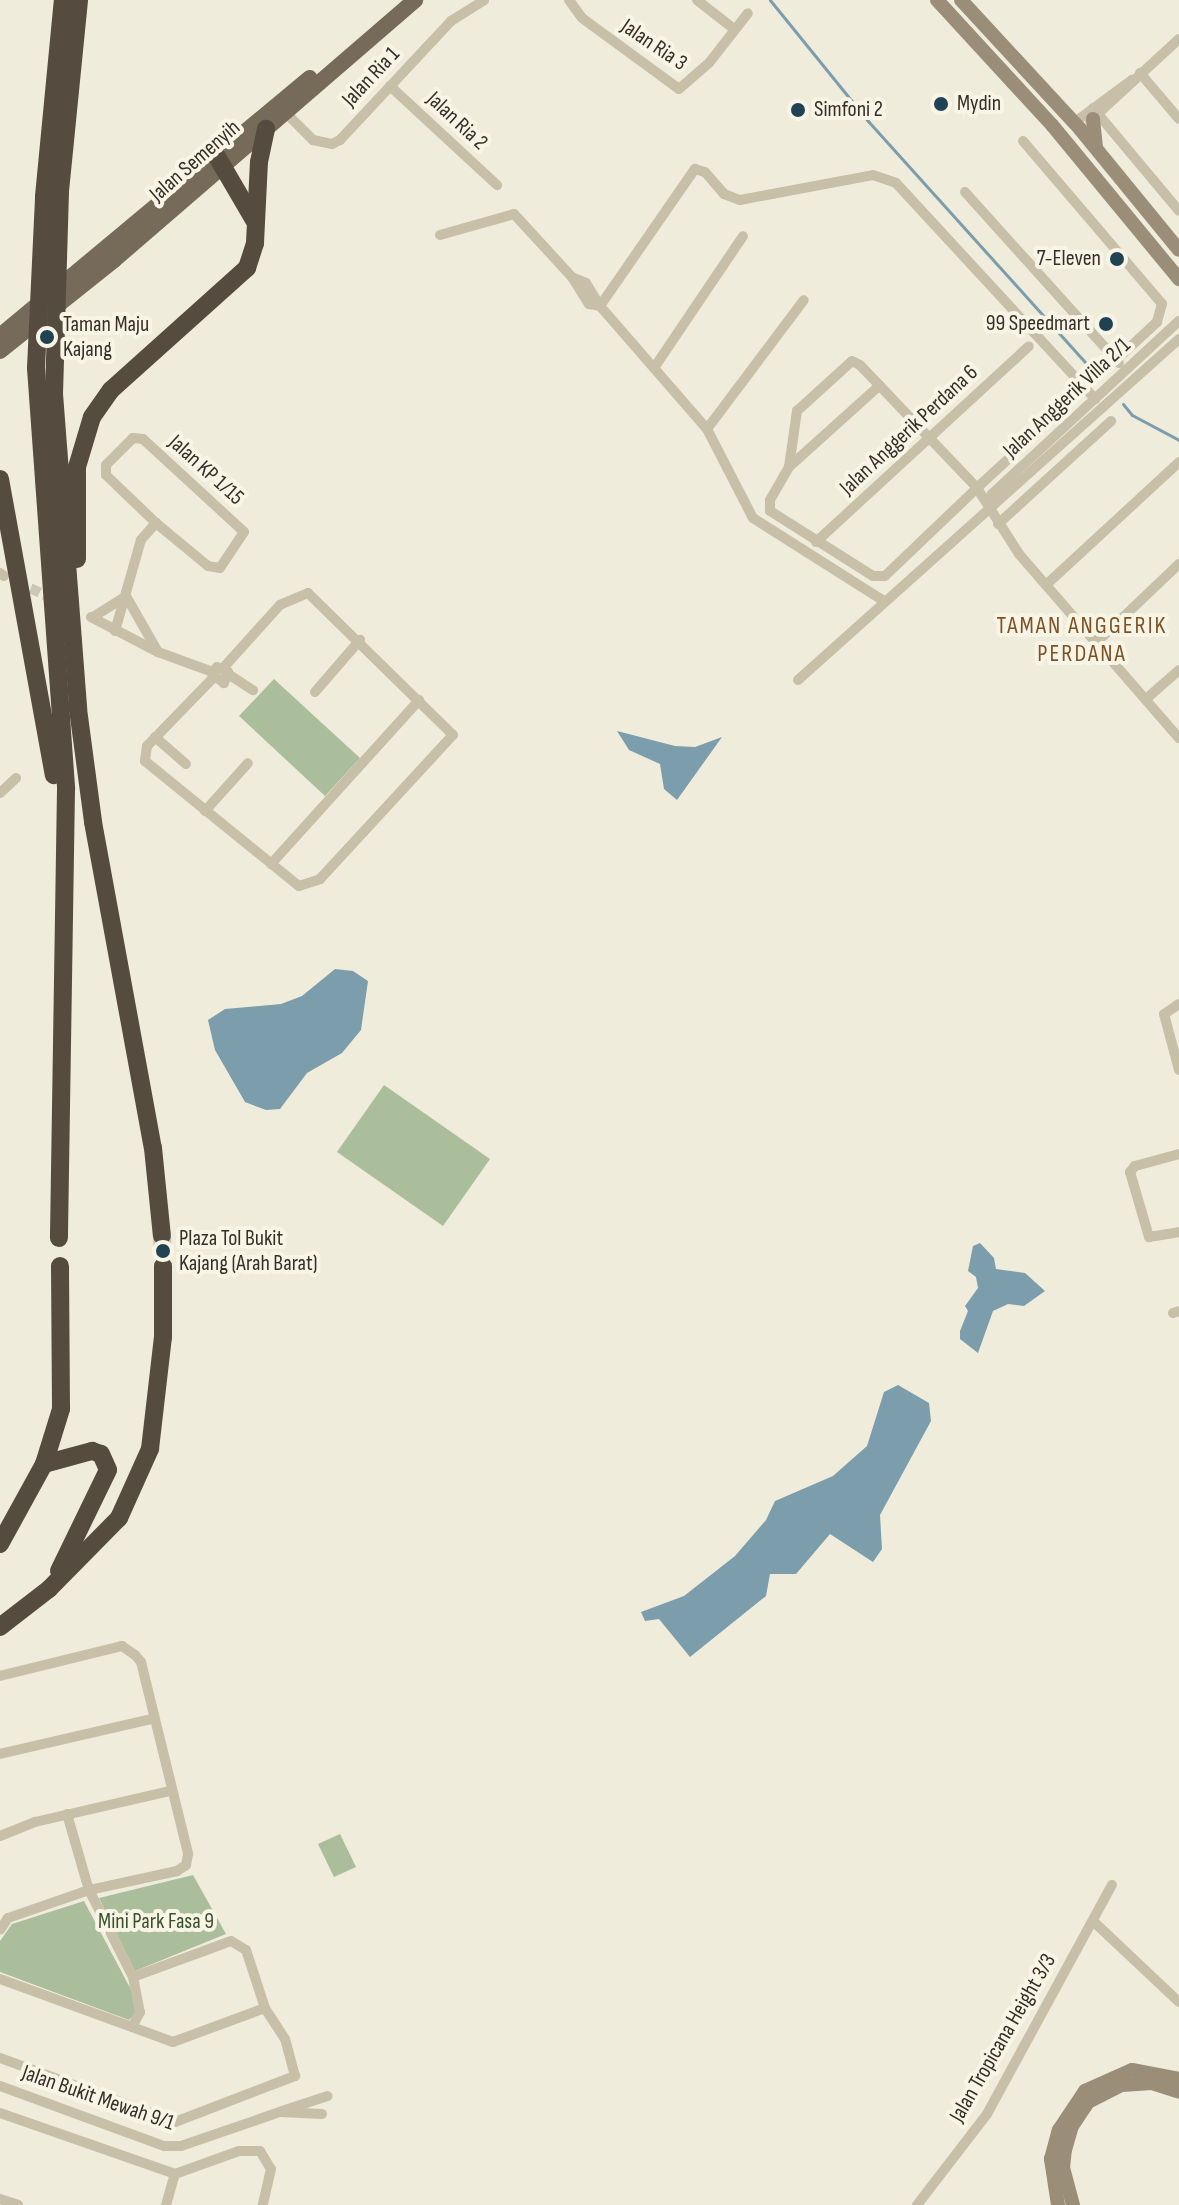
<!DOCTYPE html>
<html>
<head>
<meta charset="utf-8">
<style>
  body { margin:0 }
  #map { position:relative; width:1179px; height:2205px; overflow:hidden; background:#f0ecdb; font-family:"Sofia Sans Condensed",sans-serif }
  div>[style] { position:absolute }
  [style*='--x'] { left:calc(var(--x)*1px); top:calc(var(--y)*1px); width:calc(var(--w)*1px); rotate:calc(var(--a)*1deg) }
  .green>* { inset:0; background:#aabe9c }
  .water>* { inset:0; background:#7c9dac }
  .stream>* { height:3px; margin:-1.5px; padding:0 1.5px; transform-origin:1.5px; border-radius:1.5px; background:#7c9dac }
  .street-tunnel>* { height:10px; margin-top:-5px; transform-origin:0; background:repeating-linear-gradient(90deg,#cbc6b7 0 10px,transparent 0 15px) }
  .highway-tunnel>* { height:18px; margin-top:-9px; transform-origin:0; background:repeating-linear-gradient(90deg,#cbc6b7 0 18px,transparent 0 27px) }
  .street>* { height:10px; margin:-5px; padding:0 5px; transform-origin:5px; border-radius:5px; background:#c7bfa8 }
  .secondary>* { height:14px; margin:-7px; padding:0 7px; transform-origin:7px; border-radius:7px; background:#9b8e79 }
  .primary>* { height:16px; margin:-8px; padding:0 8px; transform-origin:8px; border-radius:8px; background:#766a59 }
  .highway>* { height:18px; margin:-9px; padding:0 9px; transform-origin:9px; border-radius:9px; background:#554c3f }
  .highway-bridge>* { height:18px; margin:-9px; padding:0 9px; transform-origin:9px; border-radius:9px; background:#554c3f }
  .dots>* { width:22px; height:22px; translate:-50% -50%; box-sizing:border-box; border:4px solid #f8f5e7; border-radius:50% }
  span { translate:-50% -50%; white-space:nowrap; text-align:center; line-height:1.15; -webkit-text-stroke:8px #f8f5e7; paint-order:stroke }
  .street-label { font-size:22px; color:#352f28 }
  .poi-label { font-size:22px; color:#352f28 }
  .left { translate:0 -50%; text-align:left }
  .right { translate:-100% -50%; text-align:right }
  .park-label { font-size:22px; color:#3a512d }
  .neighbourhood-label { font-size:24px; color:#7f5225; letter-spacing:2px }
</style>
</head>
<body>
<div id="map">
  <div class="green">
    <i style="clip-path:polygon(274px 679px,360px 758px,325px 796px,239px 716px)"></i>
    <i style="clip-path:polygon(384px 1085px,490px 1159px,443px 1226px,337px 1152px)"></i>
    <i style="clip-path:polygon(340px 1834px,356px 1867px,334px 1877px,318px 1844px)"></i>
    <i style="clip-path:polygon(193px 1875px,226px 1934px,135px 1971px,99px 1898px)"></i>
    <i style="clip-path:polygon(84px 1901px,136px 1999px,135px 2014px,129px 2020px,0 1972px,0 1941px,12px 1924px)"></i>
  </div>
  <div class="water">
    <i style="clip-path:polygon(617px 731px,675px 746px,695px 747px,722px 737px,677px 800px,664px 789px,660px 764px,629px 750px)"></i>
    <i style="clip-path:polygon(335px 969px,353px 971px,368px 981px,361px 1030px,342px 1053px,307px 1073px,280px 1109px,266px 1110px,245px 1102px,215px 1050px,208px 1020px,225px 1009px,281px 1004px,302px 996px)"></i>
    <i style="clip-path:polygon(980px 1243px,994px 1258px,996px 1269px,1025px 1273px,1045px 1291px,1024px 1306px,1008px 1304px,993px 1311px,978px 1353px,960px 1339px,960px 1331px,968px 1311px,965px 1306px,978px 1288px,976px 1277px,968px 1271px,973px 1246px)"></i>
    <i style="clip-path:polygon(898px 1385px,929px 1403px,931px 1421px,880px 1515px,882px 1549px,873px 1562px,830px 1534px,796px 1574px,770px 1574px,766px 1596px,690px 1657px,659px 1619px,645px 1621px,641px 1612px,684px 1596px,735px 1556px,766px 1520px,775px 1501px,833px 1476px,867px 1446px,884px 1392px)"></i>
  </div>
  <div class="stream">
    <i style="--x:770;--y:0;--w:156;--a:51"></i>
    <i style="--x:868;--y:121;--w:343;--a:48"></i>
    <i style="--x:1123;--y:404;--w:14;--a:51"></i>
    <i style="--x:1132;--y:415;--w:53;--a:28"></i>
  </div>
  <div class="street-tunnel">
    <i style="--x:17;--y:582;--w:40;--a:25"></i>
  </div>
  <div class="highway-tunnel">
    <i style="--x:162;--y:1236;--w:30;--a:88"></i>
  </div>
  <div class="street">
    <i style="--x:569;--y:0;--w:22;--a:54"></i>
    <i style="--x:582;--y:18;--w:120;--a:36.2"></i>
    <i style="--x:679;--y:89;--w:40;--a:-41"></i>
    <i style="--x:709;--y:63;--w:63;--a:-52"></i>
    <i style="--x:697;--y:0;--w:47;--a:38.1"></i>
    <i style="--x:1140;--y:73;--w:60;--a:49.7"></i>
    <i style="--x:390;--y:86;--w:146;--a:42.8"></i>
    <i style="--x:1093;--y:108;--w:134;--a:50.1"></i>
    <i style="--x:286;--y:113;--w:38;--a:45"></i>
    <i style="--x:313;--y:140;--w:19;--a:12"></i>
    <i style="--x:332;--y:144;--w:9;--a:-27"></i>
    <i style="--x:340;--y:140;--w:163;--a:-47"></i>
    <i style="--x:451;--y:21;--w:39;--a:-32"></i>
    <i style="--x:1090;--y:121;--w:121;--a:-42.7"></i>
    <i style="--x:1075;--y:122;--w:71;--a:-36.4"></i>
    <i style="--x:1023;--y:141;--w:214;--a:49.5"></i>
    <i style="--x:1162;--y:304;--w:19;--a:106"></i>
    <i style="--x:1157;--y:322;--w:56;--a:137.2"></i>
    <i style="--x:965;--y:192;--w:230;--a:48"></i>
    <i style="--x:440;--y:235;--w:77;--a:-15.8"></i>
    <i style="--x:514;--y:214;--w:86;--a:47.4"></i>
    <i style="--x:572;--y:277;--w:32;--a:58"></i>
    <i style="--x:589;--y:304;--w:11;--a:10"></i>
    <i style="--x:572;--y:277;--w:15;--a:23"></i>
    <i style="--x:586;--y:283;--w:27;--a:59"></i>
    <i style="--x:600;--y:306;--w:163;--a:49"></i>
    <i style="--x:707;--y:429;--w:100;--a:62.7"></i>
    <i style="--x:753;--y:518;--w:155;--a:32.4"></i>
    <i style="--x:600;--y:306;--w:167;--a:-55.3"></i>
    <i style="--x:695;--y:169;--w:10;--a:17"></i>
    <i style="--x:705;--y:172;--w:29;--a:49"></i>
    <i style="--x:724;--y:194;--w:17;--a:21"></i>
    <i style="--x:740;--y:200;--w:135;--a:-10.6"></i>
    <i style="--x:873;--y:175;--w:24;--a:19"></i>
    <i style="--x:896;--y:183;--w:294;--a:47.3"></i>
    <i style="--x:654;--y:368;--w:159;--a:-56"></i>
    <i style="--x:1071;--y:392;--w:11;--a:100"></i>
    <i style="--x:1069;--y:403;--w:125;--a:137.3"></i>
    <i style="--x:977;--y:488;--w:127;--a:136.3"></i>
    <i style="--x:885;--y:576;--w:12;--a:180"></i>
    <i style="--x:873;--y:576;--w:122;--a:-147.7"></i>
    <i style="--x:770;--y:511;--w:11;--a:-90"></i>
    <i style="--x:770;--y:500;--w:38;--a:-60"></i>
    <i style="--x:789;--y:467;--w:57;--a:-81.9"></i>
    <i style="--x:797;--y:411;--w:74;--a:-42.3"></i>
    <i style="--x:852;--y:361;--w:9;--a:27"></i>
    <i style="--x:860;--y:365;--w:170;--a:46.4"></i>
    <i style="--x:977;--y:488;--w:78;--a:57.5"></i>
    <i style="--x:1019;--y:554;--w:244;--a:49"></i>
    <i style="--x:707;--y:429;--w:161;--a:-53.1"></i>
    <i style="--x:133;--y:438;--w:10;--a:6"></i>
    <i style="--x:143;--y:439;--w:137;--a:42.6"></i>
    <i style="--x:244;--y:532;--w:43;--a:123.7"></i>
    <i style="--x:220;--y:568;--w:12;--a:-171"></i>
    <i style="--x:208;--y:566;--w:67;--a:-140.4"></i>
    <i style="--x:156;--y:523;--w:69;--a:-136.2"></i>
    <i style="--x:106;--y:475;--w:10;--a:-90"></i>
    <i style="--x:106;--y:465;--w:38;--a:-45"></i>
    <i style="--x:789;--y:467;--w:122;--a:-42"></i>
    <i style="--x:989;--y:508;--w:14;--a:-78"></i>
    <i style="--x:992;--y:494;--w:255;--a:-42.8"></i>
    <i style="--x:998;--y:524;--w:153;--a:-42.3"></i>
    <i style="--x:816;--y:542;--w:289;--a:-42.6"></i>
    <i style="--x:0;--y:573;--w:5;--a:37"></i>
    <i style="--x:1047;--y:584;--w:180;--a:-42.7"></i>
    <i style="--x:126;--y:596;--w:64;--a:60.3"></i>
    <i style="--x:91;--y:617;--w:76;--a:27.6"></i>
    <i style="--x:158;--y:652;--w:59;--a:20"></i>
    <i style="--x:213;--y:672;--w:6;--a:-51"></i>
    <i style="--x:217;--y:667;--w:12;--a:24"></i>
    <i style="--x:228;--y:672;--w:12;--a:110"></i>
    <i style="--x:224;--y:683;--w:14;--a:-144"></i>
    <i style="--x:93;--y:617;--w:38;--a:-32"></i>
    <i style="--x:115;--y:631;--w:95;--a:-74.1"></i>
    <i style="--x:141;--y:540;--w:23;--a:-49"></i>
    <i style="--x:1097;--y:642;--w:113;--a:-43.6"></i>
    <i style="--x:228;--y:674;--w:30;--a:33"></i>
    <i style="--x:213;--y:678;--w:95;--a:134.1"></i>
    <i style="--x:147;--y:746;--w:15;--a:98"></i>
    <i style="--x:145;--y:761;--w:198;--a:39.1"></i>
    <i style="--x:299;--y:886;--w:22;--a:-18"></i>
    <i style="--x:320;--y:879;--w:196;--a:-47.3"></i>
    <i style="--x:453;--y:735;--w:203;--a:-135.6"></i>
    <i style="--x:308;--y:593;--w:30;--a:157"></i>
    <i style="--x:280;--y:605;--w:84;--a:132.1"></i>
    <i style="--x:798;--y:680;--w:511;--a:-41.83"></i>
    <i style="--x:315;--y:692;--w:69;--a:-49.1"></i>
    <i style="--x:1146;--y:699;--w:44;--a:-41.3"></i>
    <i style="--x:155;--y:737;--w:41;--a:41.1"></i>
    <i style="--x:0;--y:793;--w:22;--a:-43"></i>
    <i style="--x:205;--y:811;--w:64;--a:-48.1"></i>
    <i style="--x:271;--y:864;--w:221;--a:-47.9"></i>
    <i style="--x:1179;--y:1004;--w:18;--a:146"></i>
    <i style="--x:1164;--y:1014;--w:58;--a:75"></i>
    <i style="--x:1179;--y:1154;--w:46;--a:164.7"></i>
    <i style="--x:1135;--y:1166;--w:8;--a:130"></i>
    <i style="--x:1130;--y:1172;--w:68;--a:73.7"></i>
    <i style="--x:1149;--y:1237;--w:30;--a:-9"></i>
    <i style="--x:1173;--y:1313;--w:6;--a:-18"></i>
    <i style="--x:0;--y:1676;--w:126;--a:-13.8"></i>
    <i style="--x:122;--y:1646;--w:16;--a:35"></i>
    <i style="--x:135;--y:1655;--w:9;--a:49"></i>
    <i style="--x:141;--y:1662;--w:198;--a:76.2"></i>
    <i style="--x:188;--y:1854;--w:11;--a:100"></i>
    <i style="--x:186;--y:1865;--w:11;--a:146"></i>
    <i style="--x:177;--y:1871;--w:90;--a:167.8"></i>
    <i style="--x:89;--y:1890;--w:86;--a:160.9"></i>
    <i style="--x:8;--y:1918;--w:14;--a:124"></i>
    <i style="--x:0;--y:1754;--w:156;--a:-13"></i>
    <i style="--x:67;--y:1814;--w:79;--a:73.9"></i>
    <i style="--x:89;--y:1890;--w:97;--a:63.2"></i>
    <i style="--x:133;--y:1977;--w:36;--a:79"></i>
    <i style="--x:140;--y:2012;--w:17;--a:118"></i>
    <i style="--x:0;--y:1836;--w:38;--a:-22"></i>
    <i style="--x:35;--y:1822;--w:139;--a:-12.9"></i>
    <i style="--x:1093;--y:1921;--w:118;--a:43.3"></i>
    <i style="--x:0;--y:1979;--w:184;--a:20"></i>
    <i style="--x:173;--y:2042;--w:98;--a:-20.3"></i>
    <i style="--x:265;--y:2008;--w:61;--a:-108.1"></i>
    <i style="--x:246;--y:1950;--w:17;--a:-149"></i>
    <i style="--x:231;--y:1941;--w:104;--a:159.8"></i>
    <i style="--x:0;--y:2058;--w:186;--a:20.1"></i>
    <i style="--x:175;--y:2122;--w:129;--a:-21"></i>
    <i style="--x:295;--y:2076;--w:38;--a:-105"></i>
    <i style="--x:285;--y:2039;--w:37;--a:-123"></i>
    <i style="--x:0;--y:2086;--w:175;--a:20.1"></i>
    <i style="--x:164;--y:2146;--w:17;--a:0"></i>
    <i style="--x:181;--y:2146;--w:105;--a:-19"></i>
    <i style="--x:280;--y:2112;--w:42;--a:2.7"></i>
    <i style="--x:282;--y:2111;--w:48;--a:-18.1"></i>
    <i style="--x:0;--y:2113;--w:185;--a:19.2"></i>
    <i style="--x:175;--y:2174;--w:68;--a:-19.8"></i>
    <i style="--x:239;--y:2151;--w:21;--a:0"></i>
    <i style="--x:260;--y:2151;--w:21;--a:59"></i>
    <i style="--x:271;--y:2169;--w:37;--a:103"></i>
    <i style="--x:0;--y:2199;--w:19;--a:18"></i>
    <i style="--x:166;--y:2205;--w:32;--a:-74"></i>
    <i style="--x:917;--y:2205;--w:115;--a:-52.4"></i>
    <i style="--x:987;--y:2114;--w:261;--a:-61.4"></i>
  </div>
  <div class="secondary">
    <i style="--x:937;--y:0;--w:170;--a:47.4"></i>
    <i style="--x:1052;--y:125;--w:200;--a:50.5"></i>
    <i style="--x:961;--y:0;--w:176;--a:47.3"></i>
    <i style="--x:1080;--y:129;--w:156;--a:50.7"></i>
    <i style="--x:1093;--y:119;--w:27;--a:84"></i>
    <i style="--x:1058;--y:2205;--w:47;--a:-98.7"></i>
    <i style="--x:1051;--y:2159;--w:30;--a:-75"></i>
    <i style="--x:1059;--y:2130;--w:47;--a:-56.3"></i>
    <i style="--x:1085;--y:2091;--w:51;--a:-24.1"></i>
    <i style="--x:1132;--y:2070;--w:48;--a:10.8"></i>
    <i style="--x:1073;--y:2205;--w:38;--a:-105"></i>
    <i style="--x:1063;--y:2168;--w:18;--a:-84"></i>
    <i style="--x:1065;--y:2150;--w:25;--a:-74"></i>
    <i style="--x:1072;--y:2126;--w:29;--a:-56"></i>
    <i style="--x:1088;--y:2102;--w:38;--a:-27"></i>
    <i style="--x:1122;--y:2085;--w:30;--a:-4"></i>
    <i style="--x:1152;--y:2083;--w:28;--a:18"></i>
  </div>
  <div class="primary">
    <i style="--x:0;--y:336;--w:403;--a:-39.8"></i>
    <i style="--x:0;--y:351;--w:146;--a:-38.6"></i>
    <i style="--x:114;--y:260;--w:398;--a:-40.8"></i>
  </div>
  <div class="highway">
    <i style="--x:216;--y:155;--w:75;--a:59.7"></i>
    <i style="--x:60;--y:191;--w:192;--a:-84.3"></i>
    <i style="--x:44;--y:196;--w:197;--a:-84.5"></i>
    <i style="--x:36;--y:368;--w:422;--a:85.9"></i>
    <i style="--x:66;--y:789;--w:449;--a:90.9"></i>
    <i style="--x:54;--y:394;--w:316;--a:85.6"></i>
    <i style="--x:78;--y:709;--w:114;--a:82.4"></i>
    <i style="--x:93;--y:822;--w:331;--a:79.6"></i>
    <i style="--x:153;--y:1148;--w:88;--a:84.2"></i>
    <i style="--x:0;--y:479;--w:301;--a:79.7"></i>
    <i style="--x:77;--y:559;--w:92;--a:-90"></i>
    <i style="--x:77;--y:467;--w:52;--a:-73.3"></i>
    <i style="--x:92;--y:417;--w:33;--a:-55"></i>
    <i style="--x:111;--y:390;--w:183;--a:-41.9"></i>
    <i style="--x:247;--y:268;--w:26;--a:-72"></i>
    <i style="--x:255;--y:243;--w:81;--a:-87.2"></i>
    <i style="--x:259;--y:162;--w:34;--a:-78"></i>
    <i style="--x:44;--y:1464;--w:50;--a:-15.2"></i>
    <i style="--x:92;--y:1451;--w:9;--a:18"></i>
    <i style="--x:101;--y:1454;--w:17;--a:66"></i>
    <i style="--x:108;--y:1470;--w:112;--a:115.9"></i>
    <i style="--x:0;--y:1544;--w:91;--a:-61.2"></i>
    <i style="--x:44;--y:1464;--w:58;--a:-72.8"></i>
    <i style="--x:61;--y:1409;--w:143;--a:-90.4"></i>
    <i style="--x:0;--y:1627;--w:62;--a:-37.8"></i>
    <i style="--x:49;--y:1589;--w:100;--a:-45.4"></i>
    <i style="--x:119;--y:1518;--w:76;--a:-65.8"></i>
    <i style="--x:150;--y:1449;--w:113;--a:-83.4"></i>
    <i style="--x:163;--y:1337;--w:71;--a:-90"></i>
  </div>
  <div class="highway-bridge">
    <i style="--x:36;--y:368;--w:172;--a:-87.3"></i>
    <i style="--x:54;--y:394;--w:203;--a:-88.3"></i>
  </div>
  <div class="dots">
    <i style="left:941px;top:104px;background:#204354"></i>
    <i style="left:798px;top:110px;background:#204354"></i>
    <i style="left:1117px;top:259px;background:#204354"></i>
    <i style="left:1106px;top:324px;background:#204354"></i>
    <i style="left:47px;top:337px;background:#204354"></i>
    <i style="left:163px;top:1251px;background:#204354"></i>
  </div>
  <div class="street-label">
    <span style="left:654px;top:45px;rotate:34deg">Jalan Ria 3</span>
    <span style="left:371px;top:77px;rotate:-47deg">Jalan Ria 1</span>
    <span style="left:457px;top:121px;rotate:43deg">Jalan Ria 2</span>
    <span style="left:195px;top:161px;rotate:-41deg">Jalan Semenyih</span>
    <span style="left:1067px;top:398px;rotate:-43deg">Jalan Anggerik Villa 2/1</span>
    <span style="left:909px;top:430px;rotate:-43deg">Jalan Anggerik Perdana 6</span>
    <span style="left:206px;top:470px;rotate:42deg">Jalan KP 1/15</span>
    <span style="left:1003px;top:2038px;rotate:-60deg">Jalan Tropicana Height 3/3</span>
    <span style="left:98px;top:2098px;rotate:19deg">Jalan Bukit Mewah 9/1</span>
  </div>
  <div class="poi-label">
    <span class="left" style="left:957px;top:104px">Mydin</span>
    <span class="left" style="left:814px;top:110px">Simfoni 2</span>
    <span class="right" style="left:1101px;top:259px">7-Eleven</span>
    <span class="left" style="left:63px;top:337px">Taman Maju<br>Kajang</span>
    <span class="right" style="left:1090px;top:324px">99 Speedmart</span>
    <span class="left" style="left:179px;top:1251px">Plaza Tol Bukit<br>Kajang (Arah Barat)</span>
  </div>
  <div class="park-label">
    <span style="left:156px;top:1922px">Mini Park Fasa 9</span>
  </div>
  <div class="neighbourhood-label">
    <span style="left:1082px;top:640px">TAMAN ANGGERIK<br>PERDANA</span>
  </div>
</div>
</body>
</html>
